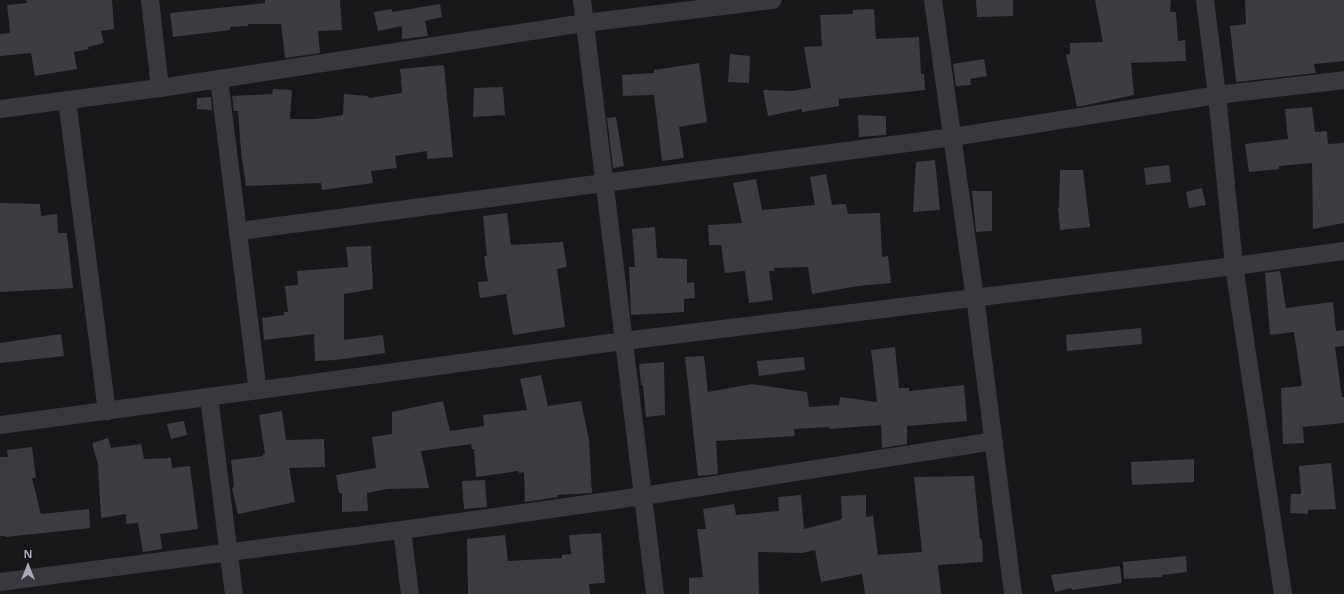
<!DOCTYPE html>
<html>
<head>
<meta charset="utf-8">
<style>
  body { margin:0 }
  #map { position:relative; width:1344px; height:594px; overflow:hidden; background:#18171a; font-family:"Open Sans",sans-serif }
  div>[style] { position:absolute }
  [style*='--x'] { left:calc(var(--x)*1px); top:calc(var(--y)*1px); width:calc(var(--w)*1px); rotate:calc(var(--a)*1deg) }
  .building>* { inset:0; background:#3d3c42 }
  .street>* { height:18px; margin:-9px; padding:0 9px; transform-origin:9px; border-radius:9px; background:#39383f }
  span { translate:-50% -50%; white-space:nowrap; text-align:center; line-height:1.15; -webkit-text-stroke:3.5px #131215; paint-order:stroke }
  .north { position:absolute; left:8px; top:546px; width:40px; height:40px; -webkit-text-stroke:3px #131215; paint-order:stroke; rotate:0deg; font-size:11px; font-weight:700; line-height:16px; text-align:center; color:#a9aaba }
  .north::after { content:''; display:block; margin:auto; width:14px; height:18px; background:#a9aaba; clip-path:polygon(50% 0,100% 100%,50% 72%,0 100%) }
</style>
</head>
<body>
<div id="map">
  <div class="building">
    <i style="clip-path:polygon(26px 0,112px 0,114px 29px,101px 31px,104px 43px,88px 47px,89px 49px,74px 52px,77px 69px,35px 76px,31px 53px,0 56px,0 34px,10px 33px,7px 5px,27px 3px)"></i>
    <i style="clip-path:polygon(265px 0,340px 0,342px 30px,318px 31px,320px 53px,285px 58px,281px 24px,248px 24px,248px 26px,230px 27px,230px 30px,173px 37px,170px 13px,265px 3px)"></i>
    <i style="clip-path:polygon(976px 0,1013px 0,1013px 16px,977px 17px)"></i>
    <i style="clip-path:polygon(1095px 0,1171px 0,1170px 12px,1176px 12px,1178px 41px,1185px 40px,1186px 61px,1131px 63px,1134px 95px,1077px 107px,1066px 55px,1070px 54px,1070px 43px,1103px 42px)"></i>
    <i style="clip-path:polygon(1245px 0,1344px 0,1344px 61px,1314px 64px,1316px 73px,1236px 82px,1230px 26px,1246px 24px)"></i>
    <i style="clip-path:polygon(440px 4px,442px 17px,425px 21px,428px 36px,402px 39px,402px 26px,378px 31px,374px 12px,392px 9px,392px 12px)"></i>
    <i style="clip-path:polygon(874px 9px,876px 39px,919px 37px,921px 74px,924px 74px,925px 90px,839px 99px,839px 106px,802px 112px,802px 109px,768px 116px,763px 90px,792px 91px,811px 88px,804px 47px,822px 46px,820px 15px,853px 14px,853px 10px)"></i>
    <i style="clip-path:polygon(730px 54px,750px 56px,749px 83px,728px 82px)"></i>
    <i style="clip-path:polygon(984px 59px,987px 76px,970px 79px,971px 85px,956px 86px,953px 64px)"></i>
    <i style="clip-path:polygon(699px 63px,707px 122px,679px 127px,684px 158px,662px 161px,654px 95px,623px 96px,622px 75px,654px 73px,654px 70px)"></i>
    <i style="clip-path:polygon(444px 65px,453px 157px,427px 159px,427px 151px,395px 156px,397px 168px,371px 171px,373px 183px,322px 190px,321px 183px,246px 186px,241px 152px,238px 111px,234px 111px,232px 96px,272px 94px,273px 89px,292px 90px,290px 119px,316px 119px,343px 115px,344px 94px,368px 96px,369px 98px,402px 93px,400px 69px)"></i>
    <i style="clip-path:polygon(503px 87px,505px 115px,473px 117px,474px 88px)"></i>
    <i style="clip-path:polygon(211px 97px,212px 110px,197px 109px,197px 98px)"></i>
    <i style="clip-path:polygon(1312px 107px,1315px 132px,1327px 131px,1328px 144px,1344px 143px,1344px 223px,1313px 229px,1312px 163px,1279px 166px,1279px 169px,1249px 172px,1245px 144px,1288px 139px,1285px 109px)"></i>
    <i style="clip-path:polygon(858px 115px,886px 116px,886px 135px,859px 137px)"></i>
    <i style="clip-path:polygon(616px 117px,624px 166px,613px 168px,607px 118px)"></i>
    <i style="clip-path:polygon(935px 160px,940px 210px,913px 212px,916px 162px)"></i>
    <i style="clip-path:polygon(1169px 165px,1171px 182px,1146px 185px,1144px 168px)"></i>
    <i style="clip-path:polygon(1060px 170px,1083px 170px,1090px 227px,1060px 230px,1058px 208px,1059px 208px)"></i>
    <i style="clip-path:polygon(826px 174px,832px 205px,846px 204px,848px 214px,880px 213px,882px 257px,888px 256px,891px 283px,858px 286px,812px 294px,808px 267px,774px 268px,775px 271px,769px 271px,773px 300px,749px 303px,745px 271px,725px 273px,721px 245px,709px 245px,708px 225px,742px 223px,733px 183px,756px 179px,762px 210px,815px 205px,810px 177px)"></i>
    <i style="clip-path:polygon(1202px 188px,1206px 205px,1189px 208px,1186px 192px)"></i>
    <i style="clip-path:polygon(972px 191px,992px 191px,992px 231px,976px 232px)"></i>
    <i style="clip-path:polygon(0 203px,40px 204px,41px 216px,57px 214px,58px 233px,67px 233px,73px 288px,0 292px)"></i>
    <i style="clip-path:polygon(507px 213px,511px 245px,563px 242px,567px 267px,557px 269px,565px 327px,513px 335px,506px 294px,480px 298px,478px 282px,488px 281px,484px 256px,487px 256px,483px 216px)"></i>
    <i style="clip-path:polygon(655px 227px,657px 258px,687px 259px,687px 283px,694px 282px,695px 298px,684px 299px,684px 312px,631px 315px,629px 267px,635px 267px,632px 229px)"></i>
    <i style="clip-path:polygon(371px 246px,373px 289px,344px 294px,344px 340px,383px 335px,385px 353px,336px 360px,315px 361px,314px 334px,264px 340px,262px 318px,284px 315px,284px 312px,288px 312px,285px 286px,298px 285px,297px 271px,348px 267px,346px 247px)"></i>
    <i style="clip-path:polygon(1280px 271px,1286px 308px,1333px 302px,1336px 331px,1344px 330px,1344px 346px,1335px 347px,1342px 397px,1344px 397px,1344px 423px,1303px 427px,1304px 443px,1283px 444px,1281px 388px,1302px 386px,1294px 332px,1270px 335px,1265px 273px)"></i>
    <i style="clip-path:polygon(1141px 328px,1142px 344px,1067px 351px,1066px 335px)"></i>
    <i style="clip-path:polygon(61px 334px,64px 356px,0 363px,0 343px)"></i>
    <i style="clip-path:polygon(895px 347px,899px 388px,909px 388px,909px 391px,964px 385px,967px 421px,907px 426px,907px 444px,882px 448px,881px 425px,829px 429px,829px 427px,794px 429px,795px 436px,716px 441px,718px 474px,698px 476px,685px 357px,704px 356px,708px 392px,752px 384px,807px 392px,809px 407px,839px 405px,840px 397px,877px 402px,871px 350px)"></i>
    <i style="clip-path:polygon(804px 357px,805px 370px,759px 376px,757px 361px)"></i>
    <i style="clip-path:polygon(664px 362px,665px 415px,646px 417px,643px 385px,641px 385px,639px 364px)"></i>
    <i style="clip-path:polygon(541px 375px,548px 406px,581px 401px,589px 440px,592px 493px,557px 495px,558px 497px,525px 502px,524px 472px,519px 473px,518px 471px,476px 477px,474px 449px,472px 449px,471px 444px,421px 451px,429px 488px,387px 489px,367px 493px,368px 511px,342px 512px,342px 493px,339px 493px,336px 475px,376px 468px,372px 437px,392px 434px,392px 412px,443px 401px,450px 431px,484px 426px,483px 415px,527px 410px,520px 379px)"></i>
    <i style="clip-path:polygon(282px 411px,286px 440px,324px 439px,325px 467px,289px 468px,295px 502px,238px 514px,232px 488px,234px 487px,231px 460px,263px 456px,263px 454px,265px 454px,259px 415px)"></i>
    <i style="clip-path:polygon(184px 421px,187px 435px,171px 439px,167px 424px)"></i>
    <i style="clip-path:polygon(108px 438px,111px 448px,141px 444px,144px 459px,171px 458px,172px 468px,190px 466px,198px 529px,160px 534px,162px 549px,143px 552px,138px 523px,126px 524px,126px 514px,101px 518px,98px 465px,92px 443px)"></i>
    <i style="clip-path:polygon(32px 447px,36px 478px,32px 478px,41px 514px,89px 509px,90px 528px,6px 537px,5px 536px,0 536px,0 457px,8px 457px,7px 450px)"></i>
    <i style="clip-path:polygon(1194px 459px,1194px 482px,1132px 485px,1131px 462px)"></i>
    <i style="clip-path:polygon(1331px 463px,1336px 509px,1308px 510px,1308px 514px,1290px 513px,1291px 494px,1301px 494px,1299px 466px)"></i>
    <i style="clip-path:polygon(974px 476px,980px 539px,982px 539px,983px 562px,938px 565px,941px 594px,865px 594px,862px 574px,821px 582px,815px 550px,802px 553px,758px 552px,759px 594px,689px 594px,689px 578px,703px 577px,697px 529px,706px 529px,703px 509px,734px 504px,736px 515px,779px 511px,778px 497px,801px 495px,804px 529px,840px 520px,842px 518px,841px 496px,866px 495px,866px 517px,873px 516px,878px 555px,922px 552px,914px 477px)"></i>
    <i style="clip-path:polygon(485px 480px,487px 507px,464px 509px,462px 481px)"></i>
    <i style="clip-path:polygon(601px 533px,605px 583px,589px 584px,590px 594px,468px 594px,467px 539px,505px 535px,508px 561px,562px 558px,562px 555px,571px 554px,569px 535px)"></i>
    <i style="clip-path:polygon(1186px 556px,1187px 572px,1162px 575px,1162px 577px,1124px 579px,1123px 562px)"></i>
    <i style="clip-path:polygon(1120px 566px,1122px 583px,1072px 590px,1071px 588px,1055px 592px,1051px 575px)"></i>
  </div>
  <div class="street">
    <i style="--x:150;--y:0;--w:89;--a:83.5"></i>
    <i style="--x:582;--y:0;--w:598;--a:82.99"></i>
    <i style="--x:933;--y:0;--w:300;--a:82"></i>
    <i style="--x:975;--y:297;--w:299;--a:82.7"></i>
    <i style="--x:1205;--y:0;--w:96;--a:82.8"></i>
    <i style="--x:1217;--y:95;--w:172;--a:84.3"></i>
    <i style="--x:1234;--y:266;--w:332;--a:81.5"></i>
    <i style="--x:219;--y:79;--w:313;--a:82.9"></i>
    <i style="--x:67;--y:100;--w:314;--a:82.7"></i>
    <i style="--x:0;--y:109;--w:161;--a:-7.5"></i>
    <i style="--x:160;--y:88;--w:430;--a:-8.7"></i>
    <i style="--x:585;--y:23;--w:189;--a:-7"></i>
    <i style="--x:240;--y:231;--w:719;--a:-7.51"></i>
    <i style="--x:953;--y:137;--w:267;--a:-9"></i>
    <i style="--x:1217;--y:95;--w:128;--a:-6.7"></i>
    <i style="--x:209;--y:397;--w:199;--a:82.8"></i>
    <i style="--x:0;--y:425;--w:630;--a:-7.67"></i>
    <i style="--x:624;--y:341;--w:615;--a:-7.01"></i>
    <i style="--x:1234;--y:266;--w:111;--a:-7.8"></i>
    <i style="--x:402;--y:530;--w:64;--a:82.9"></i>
    <i style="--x:0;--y:582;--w:405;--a:-7.4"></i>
    <i style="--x:402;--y:530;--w:243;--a:-8"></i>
    <i style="--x:643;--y:496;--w:355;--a:-8.9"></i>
  </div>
  <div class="north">N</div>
</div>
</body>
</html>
